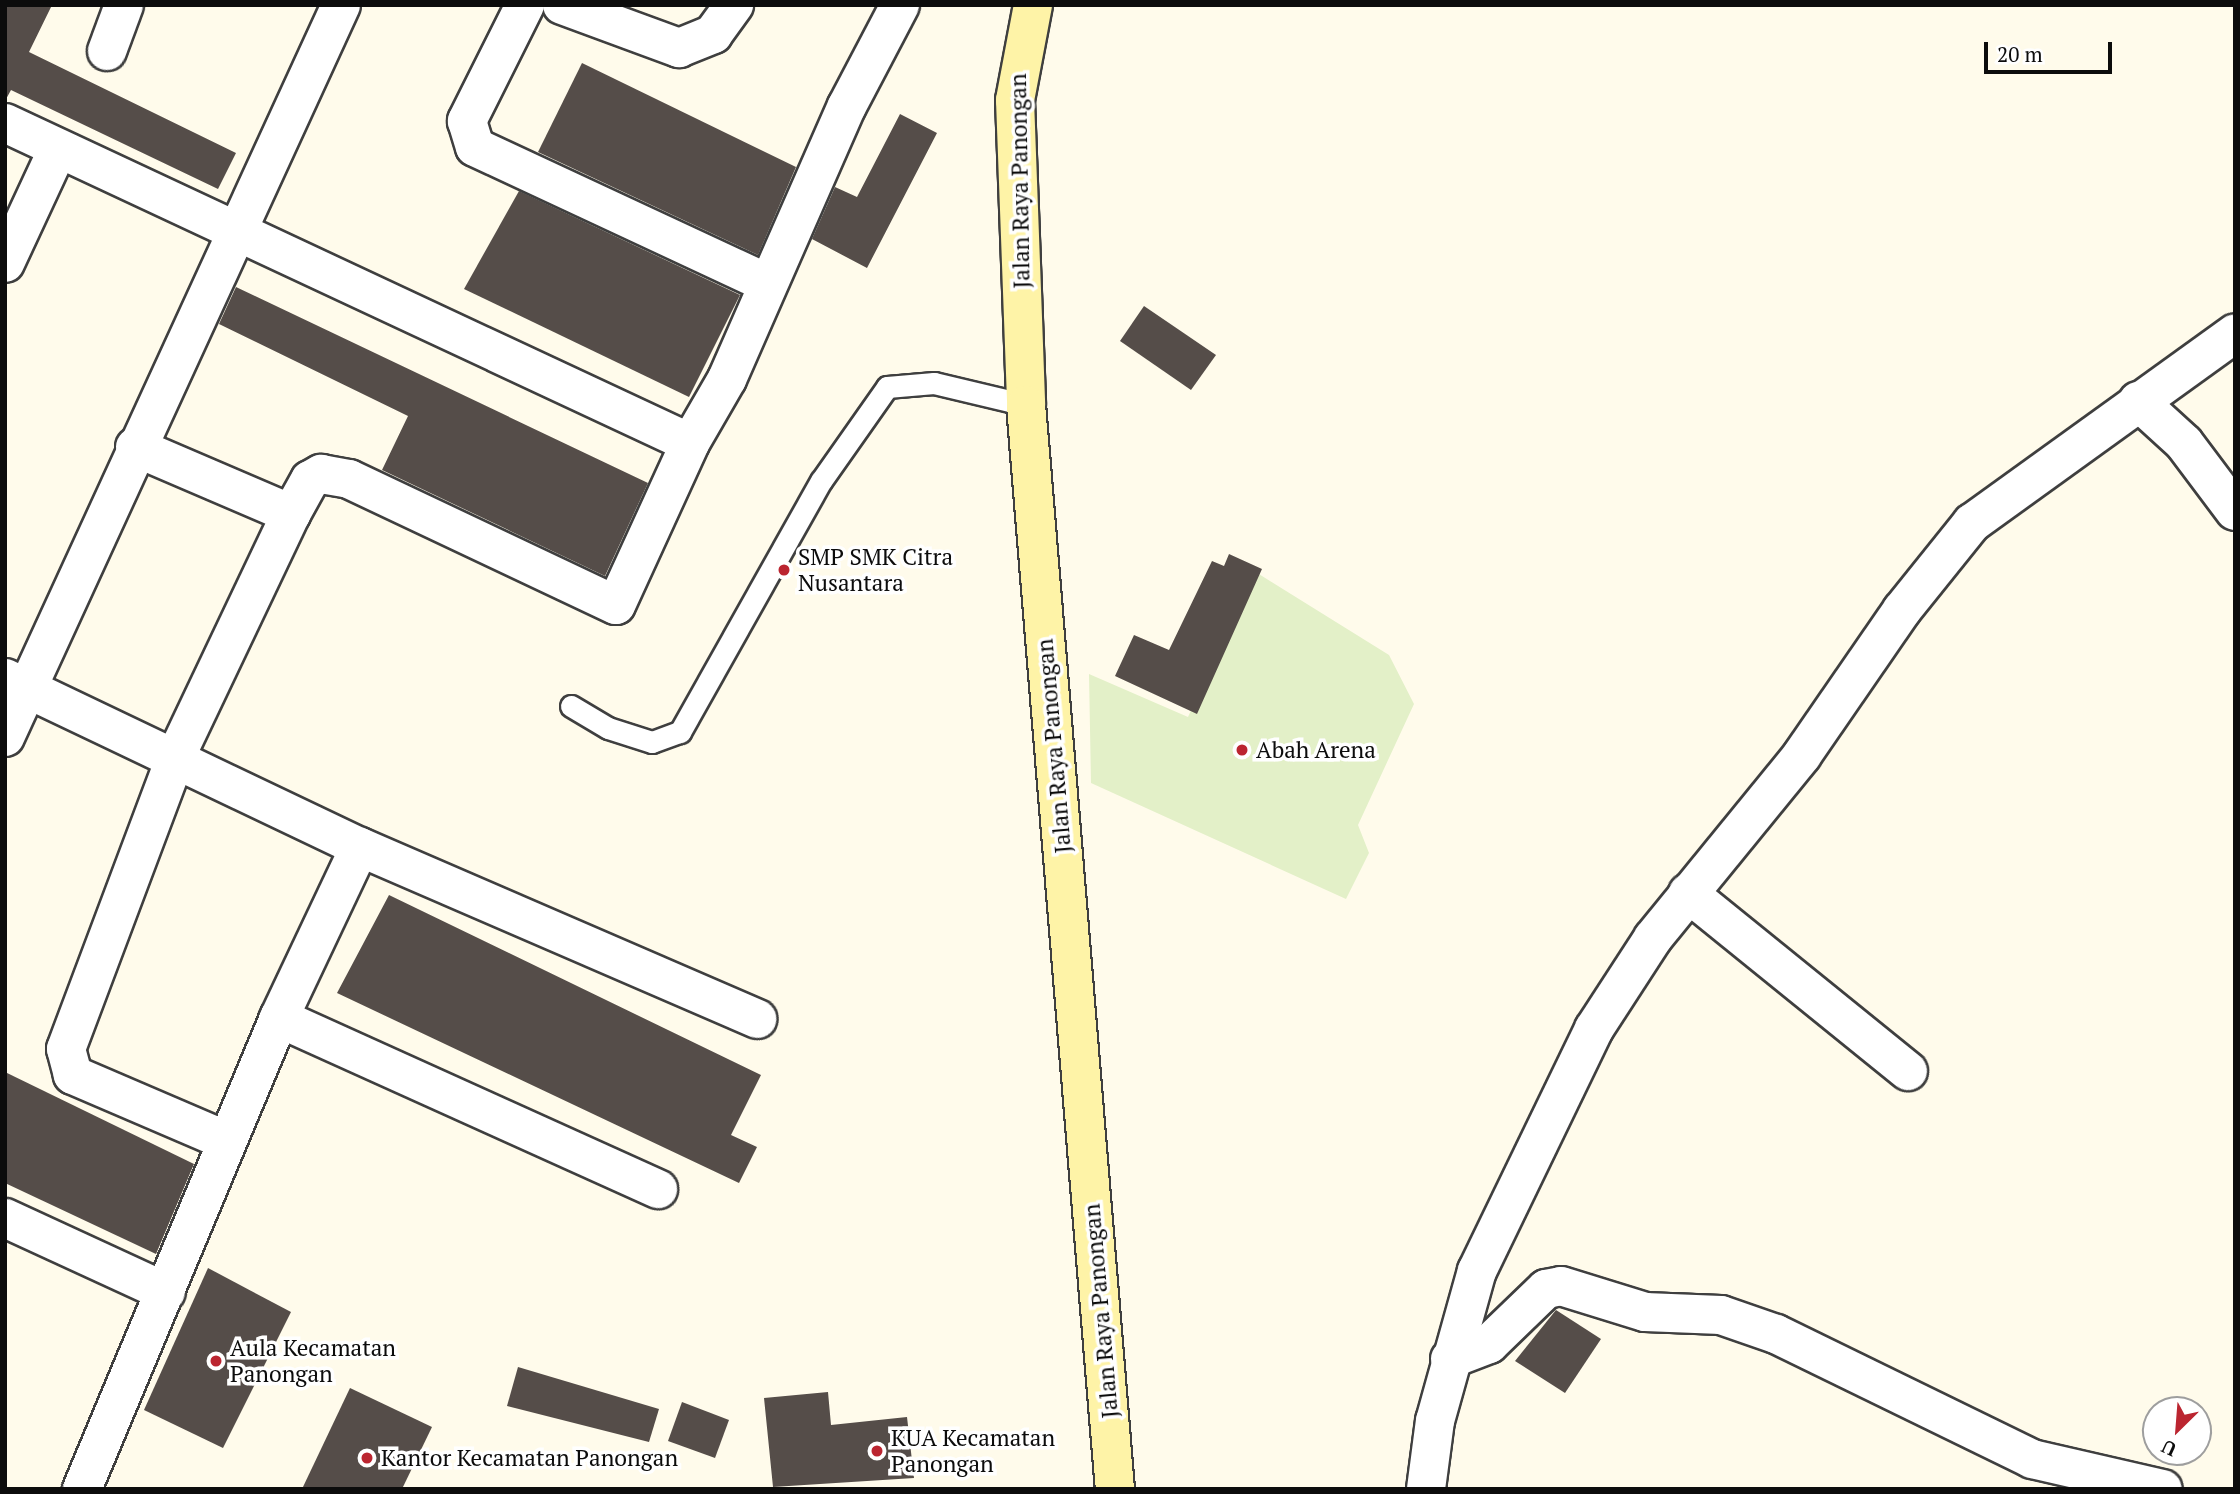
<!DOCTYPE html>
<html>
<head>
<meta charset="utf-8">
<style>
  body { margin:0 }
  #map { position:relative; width:2240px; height:1494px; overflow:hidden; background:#fffbeb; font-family:"PT Serif",serif }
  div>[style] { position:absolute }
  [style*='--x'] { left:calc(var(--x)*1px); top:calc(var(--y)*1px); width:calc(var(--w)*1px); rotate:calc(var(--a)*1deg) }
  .pitch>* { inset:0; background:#e3f0c8 }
  .building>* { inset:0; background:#554d49 }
  .roads { filter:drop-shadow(2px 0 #3f3f3f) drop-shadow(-2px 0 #3f3f3f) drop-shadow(0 2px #3f3f3f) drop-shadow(0 -2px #3f3f3f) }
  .service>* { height:21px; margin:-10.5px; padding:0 10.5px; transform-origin:10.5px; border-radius:10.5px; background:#fff }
  .minor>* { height:38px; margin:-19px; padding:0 19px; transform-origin:19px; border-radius:19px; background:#fff }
  .secondary>* { height:38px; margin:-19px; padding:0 19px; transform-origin:19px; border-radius:19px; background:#fef3a7 }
  .dots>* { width:19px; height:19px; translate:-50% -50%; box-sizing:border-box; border:4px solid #fff; border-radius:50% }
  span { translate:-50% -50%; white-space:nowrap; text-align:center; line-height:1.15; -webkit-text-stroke:7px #fff; paint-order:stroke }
  .street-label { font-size:23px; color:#0c0c0c }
  .poi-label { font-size:23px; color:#0c0c0c }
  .left { translate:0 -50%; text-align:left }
  .frame { position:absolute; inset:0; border:7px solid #0c0c0c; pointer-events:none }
  .north { position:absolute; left:2142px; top:1396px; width:70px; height:70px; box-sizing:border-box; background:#fff; border:2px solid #9e9e9e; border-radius:50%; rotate:205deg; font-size:19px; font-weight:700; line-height:28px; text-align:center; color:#0c0c0c }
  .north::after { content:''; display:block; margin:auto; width:24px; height:32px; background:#bb2530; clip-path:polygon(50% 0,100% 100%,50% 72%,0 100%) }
  .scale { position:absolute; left:1984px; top:42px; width:128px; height:32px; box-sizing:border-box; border:4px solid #0c0c0c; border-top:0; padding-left:9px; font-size:21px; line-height:24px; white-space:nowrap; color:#0c0c0c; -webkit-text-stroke:5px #fff; paint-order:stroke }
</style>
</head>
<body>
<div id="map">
  <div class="pitch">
    <i style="clip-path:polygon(1254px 571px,1389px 655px,1414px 704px,1358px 825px,1369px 853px,1346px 899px,1091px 783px,1089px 674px,1188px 717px)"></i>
  </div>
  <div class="building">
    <i style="clip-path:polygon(5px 5px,52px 5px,29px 52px,236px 153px,218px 189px,11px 90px,5px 101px)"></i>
    <i style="clip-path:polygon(582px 63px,796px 167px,758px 255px,538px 152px)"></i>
    <i style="clip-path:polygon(900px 114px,937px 133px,867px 268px,812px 239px,835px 187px,857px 197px)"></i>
    <i style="clip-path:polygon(519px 191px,740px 295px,689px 397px,464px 289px)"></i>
    <i style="clip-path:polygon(236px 287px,648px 483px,605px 576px,382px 470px,408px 416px,219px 324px)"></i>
    <i style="clip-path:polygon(1144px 306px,1216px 355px,1191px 390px,1120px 341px)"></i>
    <i style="clip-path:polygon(1229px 554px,1262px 569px,1197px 714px,1115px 676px,1134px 635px,1169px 650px,1212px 561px,1224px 566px)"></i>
    <i style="clip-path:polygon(389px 895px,761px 1075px,731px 1135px,757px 1147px,739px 1183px,337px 993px)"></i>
    <i style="clip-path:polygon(5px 1072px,194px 1164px,156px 1254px,5px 1183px)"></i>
    <i style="clip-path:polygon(208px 1268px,291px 1312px,223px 1448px,144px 1410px)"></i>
    <i style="clip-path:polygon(1556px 1310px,1601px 1339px,1565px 1393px,1515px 1361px)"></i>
    <i style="clip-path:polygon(518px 1367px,659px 1409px,649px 1442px,507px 1406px)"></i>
    <i style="clip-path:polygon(350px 1388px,432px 1427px,402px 1489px,302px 1489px)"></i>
    <i style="clip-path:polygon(828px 1392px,831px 1425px,907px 1417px,914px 1478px,773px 1487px,764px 1398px)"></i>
    <i style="clip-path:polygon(682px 1402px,729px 1420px,715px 1458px,668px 1441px)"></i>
  </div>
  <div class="roads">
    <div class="service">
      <i style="--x:571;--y:706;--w:43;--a:30.7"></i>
      <i style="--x:608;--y:728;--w:46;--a:17.7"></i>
      <i style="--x:652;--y:742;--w:30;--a:-20"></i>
      <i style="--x:680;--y:732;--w:288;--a:-60.7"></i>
      <i style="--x:821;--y:481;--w:115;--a:-54.9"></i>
      <i style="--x:887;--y:387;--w:47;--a:-4.9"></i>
      <i style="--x:934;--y:383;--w:95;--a:13.4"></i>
    </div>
    <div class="minor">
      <i style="--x:525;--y:5;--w:130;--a:116.6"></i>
      <i style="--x:467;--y:121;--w:27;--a:73"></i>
      <i style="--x:475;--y:147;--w:322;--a:25"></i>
      <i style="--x:562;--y:5;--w:125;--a:20.2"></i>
      <i style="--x:679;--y:48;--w:37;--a:-22"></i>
      <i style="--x:713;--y:34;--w:36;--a:-54"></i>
      <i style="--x:107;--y:51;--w:49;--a:-69.7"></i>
      <i style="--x:5;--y:123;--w:756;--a:25.04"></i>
      <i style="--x:690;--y:443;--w:74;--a:-60"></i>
      <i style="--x:727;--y:379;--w:298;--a:-66.3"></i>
      <i style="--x:847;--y:106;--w:114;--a:-62.3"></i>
      <i style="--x:5;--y:263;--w:126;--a:-65.1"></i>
      <i style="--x:2138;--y:401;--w:62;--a:42.4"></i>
      <i style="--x:2184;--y:443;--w:85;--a:53.1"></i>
      <i style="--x:135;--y:447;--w:170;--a:23.2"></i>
      <i style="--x:291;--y:514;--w:39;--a:-61"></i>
      <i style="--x:310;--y:480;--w:13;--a:-29"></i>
      <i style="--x:321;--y:474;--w:28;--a:10"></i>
      <i style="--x:349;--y:479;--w:295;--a:25.3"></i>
      <i style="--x:616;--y:605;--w:178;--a:-65.4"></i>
      <i style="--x:5;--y:678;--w:393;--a:25.5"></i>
      <i style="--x:360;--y:847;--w:433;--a:23.4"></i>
      <i style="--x:5;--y:737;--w:805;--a:-65.34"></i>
      <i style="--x:1688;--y:893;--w:283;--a:39"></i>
      <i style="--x:279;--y:1018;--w:416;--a:24.3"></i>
      <i style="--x:227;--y:1141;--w:168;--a:-156.8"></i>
      <i style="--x:73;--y:1075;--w:27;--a:-105"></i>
      <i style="--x:66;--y:1049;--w:313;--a:-69.4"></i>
      <i style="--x:176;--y:756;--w:268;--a:-64.6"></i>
      <i style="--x:5;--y:1218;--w:177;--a:24.7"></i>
      <i style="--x:1450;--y:1359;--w:42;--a:-21"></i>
      <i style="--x:1489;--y:1344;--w:79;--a:-44"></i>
      <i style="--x:1546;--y:1289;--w:15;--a:-11"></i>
      <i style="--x:1561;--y:1286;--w:88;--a:17.2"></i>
      <i style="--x:1645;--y:1312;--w:76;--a:2.3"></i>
      <i style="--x:1721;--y:1315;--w:58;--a:19.1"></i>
      <i style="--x:1776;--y:1334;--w:285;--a:26"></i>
      <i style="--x:2032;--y:1459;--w:134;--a:12.9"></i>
      <i style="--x:82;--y:1489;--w:511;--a:-67.3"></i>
      <i style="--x:279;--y:1018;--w:189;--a:-64.7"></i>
      <i style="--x:1426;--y:1489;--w:69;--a:-82.5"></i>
      <i style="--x:1435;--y:1421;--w:156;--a:-74.4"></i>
      <i style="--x:1477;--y:1271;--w:269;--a:-64.2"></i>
      <i style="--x:1594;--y:1029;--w:108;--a:-57"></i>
      <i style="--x:1653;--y:938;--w:236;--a:-50.8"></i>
      <i style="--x:1802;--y:755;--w:176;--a:-55.4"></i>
      <i style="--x:1902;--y:610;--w:112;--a:-51.2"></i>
      <i style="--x:1972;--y:523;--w:324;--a:-35.8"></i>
    </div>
    <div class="secondary">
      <i style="--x:1033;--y:5;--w:97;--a:100.7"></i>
      <i style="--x:1015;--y:100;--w:305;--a:87.9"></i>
      <i style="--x:1026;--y:405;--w:1088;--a:85.31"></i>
    </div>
  </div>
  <div class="dots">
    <i style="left:784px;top:570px;background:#bb2530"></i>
    <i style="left:1242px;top:750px;background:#bb2530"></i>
    <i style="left:216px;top:1361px;background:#bb2530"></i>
    <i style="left:877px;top:1451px;background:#bb2530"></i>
    <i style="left:367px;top:1458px;background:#bb2530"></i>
  </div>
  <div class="street-label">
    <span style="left:1020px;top:181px;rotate:-91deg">Jalan Raya Panongan</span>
    <span style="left:1054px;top:746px;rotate:-95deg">Jalan Raya Panongan</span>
    <span style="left:1101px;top:1311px;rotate:-95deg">Jalan Raya Panongan</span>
  </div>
  <div class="poi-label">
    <span class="left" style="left:798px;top:570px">SMP SMK Citra<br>Nusantara</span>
    <span class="left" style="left:1256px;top:750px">Abah Arena</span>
    <span class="left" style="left:230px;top:1361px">Aula Kecamatan<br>Panongan</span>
    <span class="left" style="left:891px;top:1451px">KUA Kecamatan<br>Panongan</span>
    <span class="left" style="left:381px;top:1458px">Kantor Kecamatan Panongan</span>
  </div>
  <div class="frame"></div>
  <div class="north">U</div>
  <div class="scale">20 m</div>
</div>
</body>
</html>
